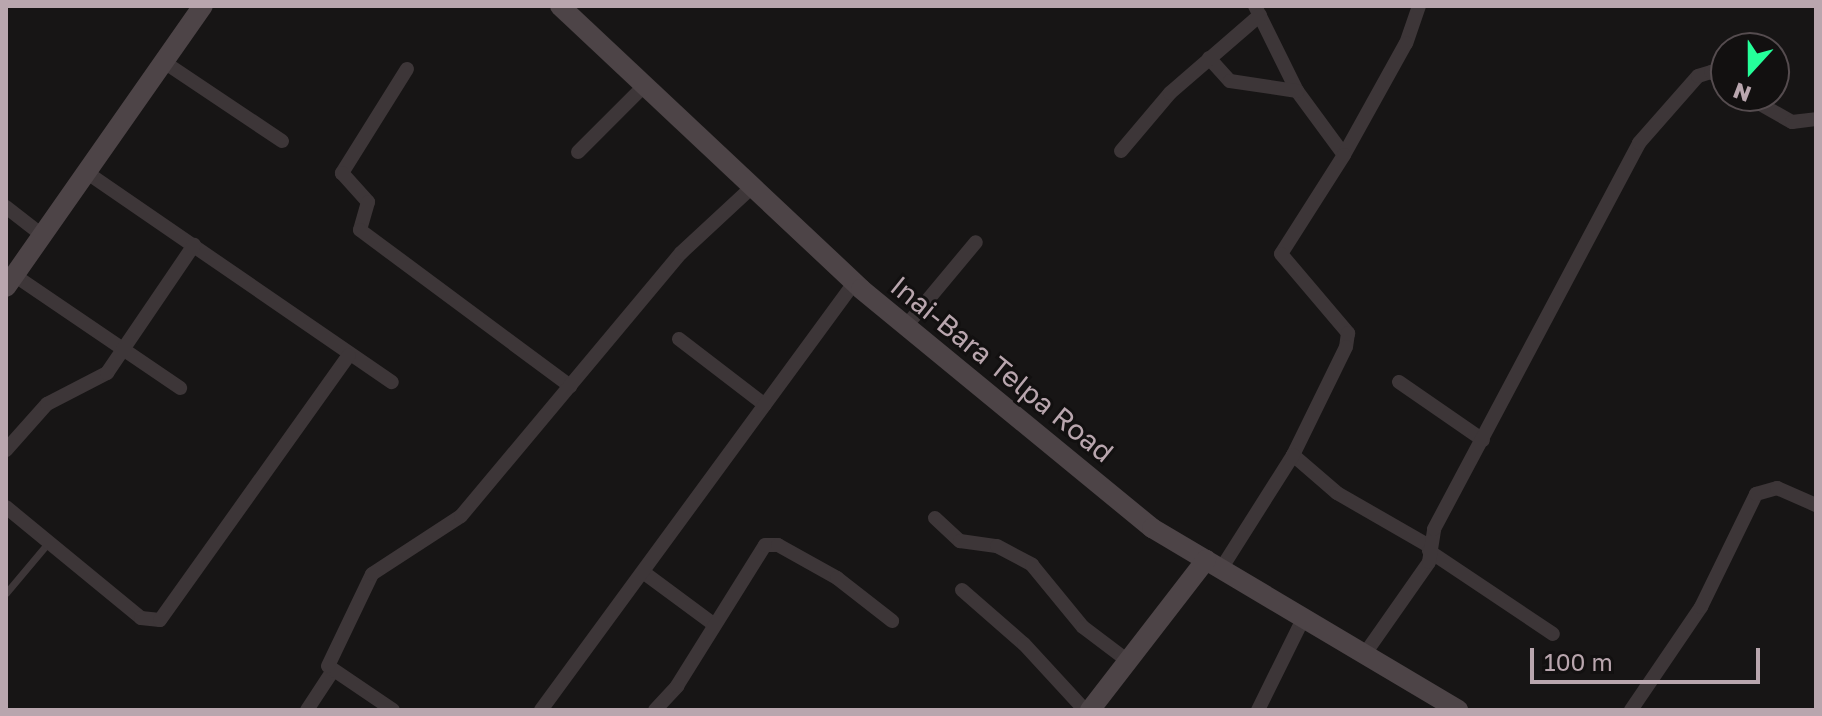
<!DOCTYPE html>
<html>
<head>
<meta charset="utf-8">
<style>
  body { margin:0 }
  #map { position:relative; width:1822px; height:716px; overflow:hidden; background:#171515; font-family:"Golos Text",sans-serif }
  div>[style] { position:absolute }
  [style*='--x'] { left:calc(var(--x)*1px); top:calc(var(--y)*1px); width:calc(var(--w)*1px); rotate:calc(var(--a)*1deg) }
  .lane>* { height:7px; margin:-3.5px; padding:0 3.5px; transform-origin:3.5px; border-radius:3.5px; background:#3d3638 }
  .street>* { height:14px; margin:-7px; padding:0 7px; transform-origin:7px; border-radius:7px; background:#3d3638 }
  .secondary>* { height:20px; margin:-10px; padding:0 10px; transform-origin:10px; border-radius:10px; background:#4d4447 }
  span { translate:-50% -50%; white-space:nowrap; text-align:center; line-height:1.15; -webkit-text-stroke:6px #121010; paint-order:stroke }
  .street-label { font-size:28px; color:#b9a6ae }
  .frame { position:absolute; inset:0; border:8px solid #b9a6ae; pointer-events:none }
  .north { position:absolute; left:1710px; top:32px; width:80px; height:80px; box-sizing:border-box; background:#121010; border:2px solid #554c4f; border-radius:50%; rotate:201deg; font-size:22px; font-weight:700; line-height:32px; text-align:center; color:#b9a6ae }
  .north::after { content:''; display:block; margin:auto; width:28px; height:36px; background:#25ff9a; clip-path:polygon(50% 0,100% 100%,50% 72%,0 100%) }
  .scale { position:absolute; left:1530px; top:648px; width:230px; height:36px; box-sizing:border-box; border:4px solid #b9a6ae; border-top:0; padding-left:10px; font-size:24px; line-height:28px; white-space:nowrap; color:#b9a6ae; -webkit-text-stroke:6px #121010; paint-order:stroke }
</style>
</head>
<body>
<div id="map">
  <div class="lane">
    <i style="--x:6;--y:593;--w:65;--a:-50"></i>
  </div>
  <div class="street">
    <i style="--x:1255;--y:6;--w:95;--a:63.7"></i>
    <i style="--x:1297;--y:91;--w:79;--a:53.7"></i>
    <i style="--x:1419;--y:6;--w:39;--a:109"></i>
    <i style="--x:1406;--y:43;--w:128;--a:119"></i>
    <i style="--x:1344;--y:155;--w:117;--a:122.5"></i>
    <i style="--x:1281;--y:254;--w:104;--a:49.7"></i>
    <i style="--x:1348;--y:333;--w:14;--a:98"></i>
    <i style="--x:1346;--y:347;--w:120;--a:116.1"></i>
    <i style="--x:1293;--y:455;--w:58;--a:40.8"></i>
    <i style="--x:1337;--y:493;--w:106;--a:29.9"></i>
    <i style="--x:1209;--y:58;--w:31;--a:48"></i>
    <i style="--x:1230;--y:81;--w:68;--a:8.5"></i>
    <i style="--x:164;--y:62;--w:142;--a:33.8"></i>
    <i style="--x:407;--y:69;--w:123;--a:122"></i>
    <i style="--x:342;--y:173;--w:39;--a:48"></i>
    <i style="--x:368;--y:202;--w:29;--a:106"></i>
    <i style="--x:360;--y:230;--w:262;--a:36.6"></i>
    <i style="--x:1746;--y:96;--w:53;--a:29.5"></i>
    <i style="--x:1792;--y:122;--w:24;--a:-7"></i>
    <i style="--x:1121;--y:151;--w:76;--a:-49.8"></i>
    <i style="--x:1170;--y:93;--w:119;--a:-40.9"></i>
    <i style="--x:578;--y:152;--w:96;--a:-45"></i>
    <i style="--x:86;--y:172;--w:371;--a:34.5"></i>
    <i style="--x:6;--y:207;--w:46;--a:37.9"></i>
    <i style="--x:14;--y:275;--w:201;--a:34.2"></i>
    <i style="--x:906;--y:326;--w:109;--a:-50.2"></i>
    <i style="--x:679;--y:339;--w:108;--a:37.5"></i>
    <i style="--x:1399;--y:382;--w:102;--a:34.6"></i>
    <i style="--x:6;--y:450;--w:62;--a:-48.3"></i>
    <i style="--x:47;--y:404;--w:68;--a:-27.3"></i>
    <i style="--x:107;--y:373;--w:155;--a:-55.8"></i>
    <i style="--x:6;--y:507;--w:175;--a:39.4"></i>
    <i style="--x:141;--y:618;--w:19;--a:6"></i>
    <i style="--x:160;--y:620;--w:325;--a:-54.5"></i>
    <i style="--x:935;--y:518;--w:34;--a:43"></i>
    <i style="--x:960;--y:541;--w:37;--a:8"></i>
    <i style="--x:997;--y:546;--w:40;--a:28"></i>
    <i style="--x:1032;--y:565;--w:80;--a:50.6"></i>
    <i style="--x:1083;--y:627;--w:56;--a:37.1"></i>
    <i style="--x:1429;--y:551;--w:149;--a:33.8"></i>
    <i style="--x:1221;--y:569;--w:135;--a:-57.7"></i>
    <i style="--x:643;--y:572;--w:86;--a:36.5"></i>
    <i style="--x:962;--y:590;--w:82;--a:41.1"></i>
    <i style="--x:1024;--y:644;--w:90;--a:47.3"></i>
    <i style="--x:1364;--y:655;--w:113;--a:-55"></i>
    <i style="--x:1429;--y:562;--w:33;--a:-81"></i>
    <i style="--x:1434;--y:529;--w:437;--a:-62"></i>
    <i style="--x:1639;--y:143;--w:89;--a:-48.6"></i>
    <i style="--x:1698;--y:76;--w:14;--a:-17"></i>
    <i style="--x:1711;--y:72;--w:17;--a:31"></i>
    <i style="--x:307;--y:710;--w:45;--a:-56.7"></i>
    <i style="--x:393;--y:710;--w:78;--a:-145.9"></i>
    <i style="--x:328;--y:666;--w:102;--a:-64.4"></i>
    <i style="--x:372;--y:574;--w:106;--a:-33.1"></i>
    <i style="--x:461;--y:516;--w:343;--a:-50.1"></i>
    <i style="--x:681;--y:253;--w:98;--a:-42.9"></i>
    <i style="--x:541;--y:710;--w:529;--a:-53.76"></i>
    <i style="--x:655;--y:710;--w:33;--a:-47"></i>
    <i style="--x:677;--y:686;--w:166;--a:-58"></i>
    <i style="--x:765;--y:545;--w:13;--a:0"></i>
    <i style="--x:778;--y:545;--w:68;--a:29.2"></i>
    <i style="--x:837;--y:578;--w:70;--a:38"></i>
    <i style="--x:1258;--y:710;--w:102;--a:-63.7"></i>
    <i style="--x:1631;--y:710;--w:125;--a:-55.8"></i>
    <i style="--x:1701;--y:607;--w:126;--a:-64"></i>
    <i style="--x:1756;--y:494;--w:22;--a:-16"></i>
    <i style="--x:1777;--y:488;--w:43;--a:23.6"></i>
  </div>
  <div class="secondary">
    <i style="--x:560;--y:6;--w:413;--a:43.2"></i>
    <i style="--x:861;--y:289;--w:377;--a:39.4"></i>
    <i style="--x:1152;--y:528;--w:356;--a:30.7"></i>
    <i style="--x:6;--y:287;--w:343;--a:-55"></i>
    <i style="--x:1090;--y:710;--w:190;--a:-52.3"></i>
  </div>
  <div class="street-label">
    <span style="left:1002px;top:369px;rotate:39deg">Inai-Bara Telpa Road</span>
  </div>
  <div class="frame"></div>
  <div class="north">N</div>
  <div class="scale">100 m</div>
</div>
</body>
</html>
